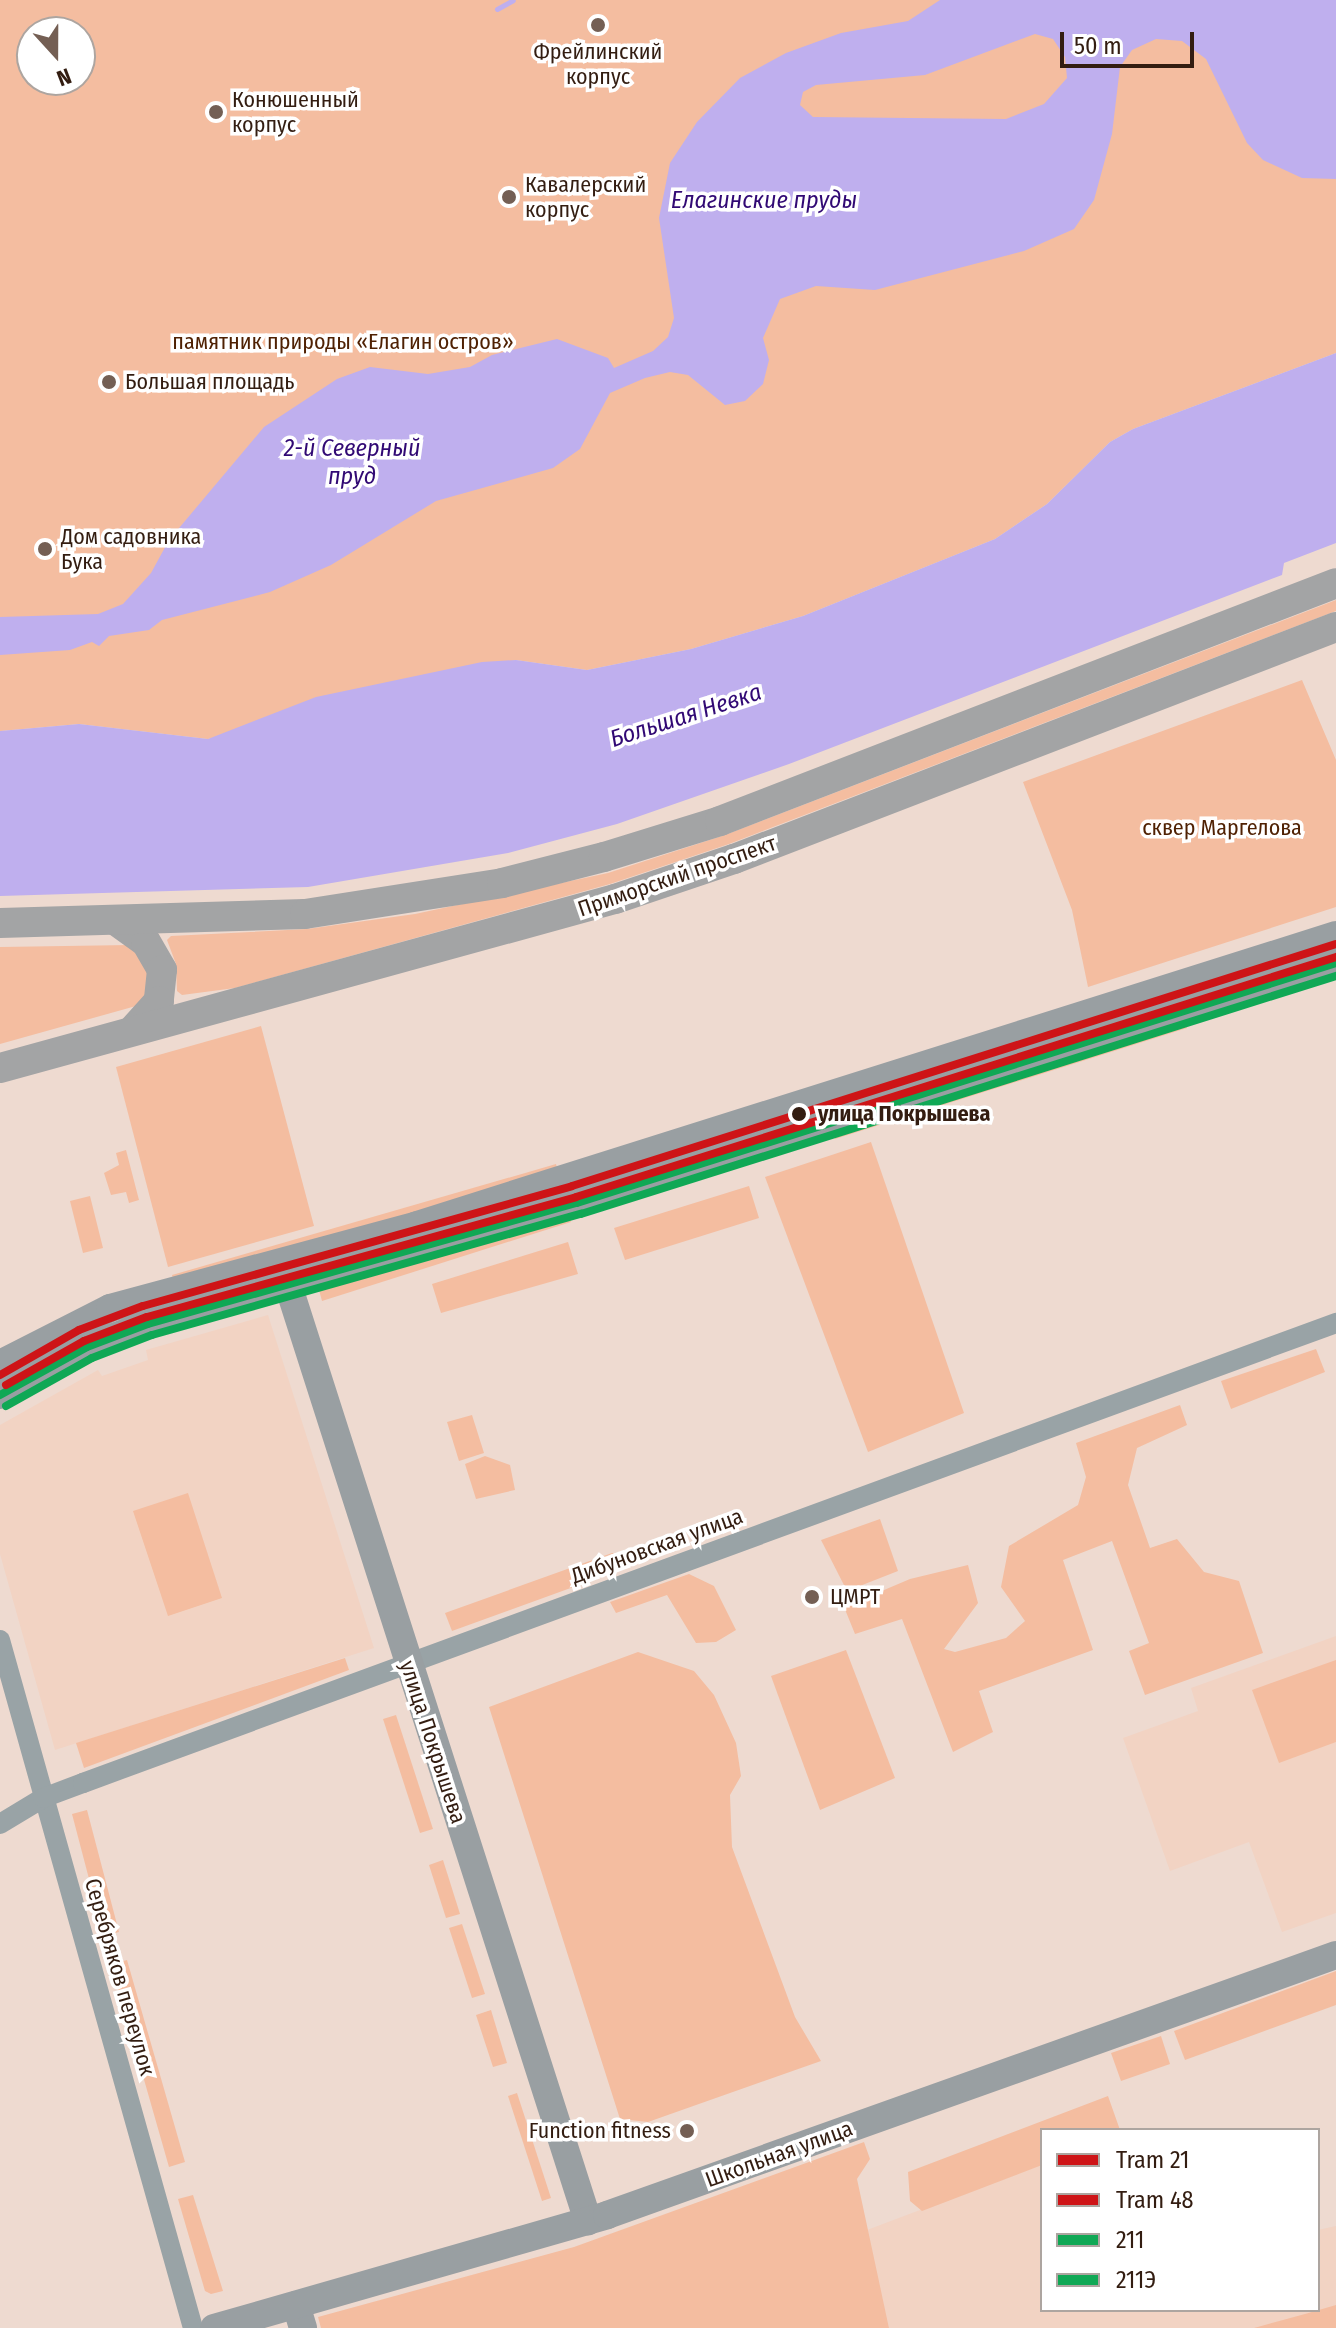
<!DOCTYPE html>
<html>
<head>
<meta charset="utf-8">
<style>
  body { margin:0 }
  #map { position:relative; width:1336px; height:2328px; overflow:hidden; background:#eedad0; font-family:"Fira Sans Condensed",sans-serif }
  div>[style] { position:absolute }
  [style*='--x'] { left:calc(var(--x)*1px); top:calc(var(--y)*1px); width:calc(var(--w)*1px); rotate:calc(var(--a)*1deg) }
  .built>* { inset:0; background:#f2d3c3 }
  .green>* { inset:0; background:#f4bda0 }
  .water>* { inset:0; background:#bfafee }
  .stream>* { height:5px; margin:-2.5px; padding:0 2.5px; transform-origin:2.5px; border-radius:2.5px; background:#bfafee }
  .street>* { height:20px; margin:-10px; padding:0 10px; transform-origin:10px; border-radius:10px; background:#99a3a6 }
  .secondary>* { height:28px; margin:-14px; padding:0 14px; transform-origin:14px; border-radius:14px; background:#999fa2 }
  .primary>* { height:30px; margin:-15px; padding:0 15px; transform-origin:15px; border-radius:15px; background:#a3a4a5 }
  .bus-1>* { height:8px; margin:-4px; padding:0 4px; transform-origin:4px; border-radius:4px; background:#10a855 }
  .bus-2>* { height:8px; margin:-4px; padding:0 4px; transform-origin:4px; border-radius:4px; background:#10a855 }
  .tram-1>* { height:8px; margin:-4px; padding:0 4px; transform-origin:4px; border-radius:4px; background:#ce1417 }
  .tram-2>* { height:8px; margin:-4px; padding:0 4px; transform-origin:4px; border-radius:4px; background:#ce1417 }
  .dots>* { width:22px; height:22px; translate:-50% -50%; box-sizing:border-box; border:4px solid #fff; border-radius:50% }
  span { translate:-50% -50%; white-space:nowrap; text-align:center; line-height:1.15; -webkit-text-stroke:7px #fff; paint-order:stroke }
  .poi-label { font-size:22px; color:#331d11 }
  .left { translate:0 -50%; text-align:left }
  .right { translate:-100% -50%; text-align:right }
  .park-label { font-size:22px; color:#4f2103 }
  .street-label { font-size:22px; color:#331d11 }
  .stop-label { font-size:22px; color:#331d11; font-weight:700 }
  .water-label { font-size:24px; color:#310974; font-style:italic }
  .legend { position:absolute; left:1040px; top:2128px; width:280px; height:184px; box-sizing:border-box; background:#fff; border:2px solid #ada5a0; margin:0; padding:10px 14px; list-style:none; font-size:24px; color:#331d11 }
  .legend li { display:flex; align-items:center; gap:16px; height:40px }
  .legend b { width:40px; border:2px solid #ada5a0 }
  .north { position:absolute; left:16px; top:16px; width:80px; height:80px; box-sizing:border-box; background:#fff; border:2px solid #ada5a0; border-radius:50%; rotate:159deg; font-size:22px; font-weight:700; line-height:32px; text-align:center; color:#331d11 }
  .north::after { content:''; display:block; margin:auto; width:28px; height:36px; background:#745f54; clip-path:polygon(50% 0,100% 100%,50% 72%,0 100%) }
  .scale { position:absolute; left:1060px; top:32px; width:134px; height:36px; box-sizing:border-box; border:4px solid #331d11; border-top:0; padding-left:10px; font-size:24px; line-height:28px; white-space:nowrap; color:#331d11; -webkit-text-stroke:6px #fff; paint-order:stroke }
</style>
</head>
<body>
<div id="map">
  <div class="built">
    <i style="clip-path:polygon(268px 1315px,374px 1648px,55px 1750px,0 1554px,0 1425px,98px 1370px,102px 1376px,148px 1360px,146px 1350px)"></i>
    <i style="clip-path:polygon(1336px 1636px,1336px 1913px,1282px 1932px,1249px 1842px,1170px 1871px,1123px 1738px,1198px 1711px,1191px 1688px)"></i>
    <i style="clip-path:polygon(1042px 2164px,1042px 2310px,1318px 2310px,1318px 2230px,1336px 2226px,1336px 2328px,889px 2328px,867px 2230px)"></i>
  </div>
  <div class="green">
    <i style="clip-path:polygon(evenodd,0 0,1336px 0,1336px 353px,1133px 429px,1110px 442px,1047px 504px,995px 539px,803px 616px,691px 649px,587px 670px,516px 660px,208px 739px,79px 724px,0 731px,0 0,32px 32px,80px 32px,80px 80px,32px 80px,32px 32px)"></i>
    <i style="clip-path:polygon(1336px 600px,1336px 611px,729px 844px,610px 884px,235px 988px,182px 995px,177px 991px,176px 964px,167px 940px,171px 936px,307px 929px,415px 914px,608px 873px,725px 835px)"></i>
    <i style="clip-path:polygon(1302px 680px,1336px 760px,1336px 907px,1088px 987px,1072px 910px,1023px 782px)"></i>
    <i style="clip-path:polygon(130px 945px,142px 951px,155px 987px,136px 1006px,0 1044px,0 947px)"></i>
    <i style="clip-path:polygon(1184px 1018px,1187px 1028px,835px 1139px,832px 1129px)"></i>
    <i style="clip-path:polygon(261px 1026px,314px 1226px,168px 1267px,116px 1067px)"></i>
    <i style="clip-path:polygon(871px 1142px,964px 1413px,868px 1452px,765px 1177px)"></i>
    <i style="clip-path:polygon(126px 1150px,139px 1200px,129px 1203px,126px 1192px,111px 1195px,104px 1173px,119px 1165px,116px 1153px)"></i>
    <i style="clip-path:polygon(556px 1164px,559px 1175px,174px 1283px,172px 1275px)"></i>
    <i style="clip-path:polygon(749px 1186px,759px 1218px,625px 1260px,614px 1228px)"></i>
    <i style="clip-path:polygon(90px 1196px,103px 1248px,83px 1253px,70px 1201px)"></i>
    <i style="clip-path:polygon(567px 1213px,571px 1222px,322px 1301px,319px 1290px)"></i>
    <i style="clip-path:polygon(568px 1242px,578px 1274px,441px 1313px,432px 1284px)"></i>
    <i style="clip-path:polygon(1316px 1349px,1325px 1372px,1231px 1409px,1221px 1381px)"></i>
    <i style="clip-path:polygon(1180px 1405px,1187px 1425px,1137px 1448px,1128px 1485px,1150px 1548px,1177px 1539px,1204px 1572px,1239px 1581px,1263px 1653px,1145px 1695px,1129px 1651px,1149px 1643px,1112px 1541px,1063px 1560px,1093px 1650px,979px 1691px,993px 1732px,953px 1752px,902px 1619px,855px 1634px,844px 1607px,910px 1579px,968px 1565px,978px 1603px,944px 1649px,955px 1652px,1006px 1638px,1025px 1621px,1001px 1587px,1009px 1546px,1078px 1505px,1086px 1477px,1076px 1443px)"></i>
    <i style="clip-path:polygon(472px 1415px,484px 1453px,459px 1461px,447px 1422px)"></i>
    <i style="clip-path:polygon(485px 1456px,510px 1465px,515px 1490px,476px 1499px,465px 1464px)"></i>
    <i style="clip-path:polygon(188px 1493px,222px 1598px,168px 1616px,133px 1511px)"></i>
    <i style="clip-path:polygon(880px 1519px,898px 1571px,847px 1591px,821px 1540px)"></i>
    <i style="clip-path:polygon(612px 1553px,630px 1554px,634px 1565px,452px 1631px,445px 1613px)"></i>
    <i style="clip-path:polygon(689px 1574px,714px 1586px,736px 1630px,716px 1642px,696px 1643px,667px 1595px,616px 1613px,610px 1602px)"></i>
    <i style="clip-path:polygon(846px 1650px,895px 1778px,820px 1810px,771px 1676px)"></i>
    <i style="clip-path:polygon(638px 1652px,694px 1671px,714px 1695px,736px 1743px,741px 1776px,730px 1795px,732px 1847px,795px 2017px,821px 2061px,648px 2122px,620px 2119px,489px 1707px)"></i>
    <i style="clip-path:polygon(345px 1658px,349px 1670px,84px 1768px,76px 1743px)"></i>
    <i style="clip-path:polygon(1336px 1660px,1336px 1742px,1279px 1763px,1252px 1690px)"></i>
    <i style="clip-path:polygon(396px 1715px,433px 1829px,420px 1833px,383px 1719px)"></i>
    <i style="clip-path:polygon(87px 1810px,119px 1932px,104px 1936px,72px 1814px)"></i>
    <i style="clip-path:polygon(443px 1860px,460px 1914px,446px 1918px,429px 1865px)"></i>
    <i style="clip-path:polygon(462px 1924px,485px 1994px,472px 1998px,449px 1928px)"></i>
    <i style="clip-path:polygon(127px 1960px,185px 2162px,169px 2167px,111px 1964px)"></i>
    <i style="clip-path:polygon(1336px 1971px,1336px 2005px,1185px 2060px,1174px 2031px)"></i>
    <i style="clip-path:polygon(491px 2010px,507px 2063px,493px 2067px,476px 2015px)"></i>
    <i style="clip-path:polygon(1161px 2036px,1170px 2064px,1121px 2081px,1111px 2053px)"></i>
    <i style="clip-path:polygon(517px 2093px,551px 2198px,542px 2201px,508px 2096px)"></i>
    <i style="clip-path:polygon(1108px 2096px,1120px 2130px,1042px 2130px,1042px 2165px,922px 2211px,910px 2201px,908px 2172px)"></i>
    <i style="clip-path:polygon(864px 2142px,870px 2159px,857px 2179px,889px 2328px,321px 2328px,318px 2317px,574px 2247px)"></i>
    <i style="clip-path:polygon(193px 2195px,223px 2291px,211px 2294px,205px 2291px,178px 2199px)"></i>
    <i style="clip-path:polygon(1336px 2305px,1336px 2328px,1254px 2328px,1305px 2314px)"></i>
  </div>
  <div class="water">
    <i style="clip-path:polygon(evenodd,940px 0,1336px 0,1336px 179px,1302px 178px,1263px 160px,1247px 143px,1206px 59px,1182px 41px,1156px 39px,1132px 50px,1120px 67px,1112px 134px,1094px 200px,1074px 229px,1024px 251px,875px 290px,816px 286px,780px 299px,763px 338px,769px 360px,763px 384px,745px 401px,725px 405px,688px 375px,670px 372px,645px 378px,610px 393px,580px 449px,553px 468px,436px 501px,331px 565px,270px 592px,162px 620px,149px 630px,109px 636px,99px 646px,92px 642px,70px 650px,0 655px,0 617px,98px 614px,123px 604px,151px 573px,169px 540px,264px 427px,337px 379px,370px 367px,428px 374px,470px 367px,492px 355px,557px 339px,608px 358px,614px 368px,653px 351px,668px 337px,674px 318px,659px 218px,670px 163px,697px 122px,740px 78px,786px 53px,841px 33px,908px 21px,940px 0,1035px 34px,1053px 39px,1065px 57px,1067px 78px,1044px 104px,1006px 119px,813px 117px,800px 105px,803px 92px,816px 85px,925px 75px,1035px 34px)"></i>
    <i style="clip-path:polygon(1336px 353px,1336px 543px,1284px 563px,1282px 575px,789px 764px,617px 824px,508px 853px,308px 887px,0 896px,0 731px,79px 724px,208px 739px,316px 697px,482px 662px,516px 660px,587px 670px,691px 649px,803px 616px,995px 539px,1047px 504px,1110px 442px,1133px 429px)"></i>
  </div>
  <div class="stream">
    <i style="--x:497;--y:9;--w:18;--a:-29"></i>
  </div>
  <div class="street">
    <i style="--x:0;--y:1640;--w:715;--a:74.33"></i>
    <i style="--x:0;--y:1824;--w:50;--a:-31.2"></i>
    <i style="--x:43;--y:1798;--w:43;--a:-20.6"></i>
    <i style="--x:83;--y:1783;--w:1335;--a:-20.16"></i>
  </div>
  <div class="secondary">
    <i style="--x:283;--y:1269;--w:1000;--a:72.24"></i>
    <i style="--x:0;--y:1364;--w:123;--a:-27"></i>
    <i style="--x:110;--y:1308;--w:318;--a:-15.1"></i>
    <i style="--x:417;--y:1225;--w:964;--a:-17.51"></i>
    <i style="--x:0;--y:1395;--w:99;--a:-28.9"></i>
    <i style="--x:87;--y:1347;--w:65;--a:-20.7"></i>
    <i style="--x:148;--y:1324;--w:446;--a:-15.8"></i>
    <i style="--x:577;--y:1203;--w:796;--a:-17.55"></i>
    <i style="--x:296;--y:2305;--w:24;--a:73"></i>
    <i style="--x:214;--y:2328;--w:409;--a:-16"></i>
    <i style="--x:607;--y:2215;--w:774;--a:-19.63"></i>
  </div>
  <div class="primary">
    <i style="--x:118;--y:922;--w:34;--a:36"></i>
    <i style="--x:146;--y:942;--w:32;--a:60"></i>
    <i style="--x:162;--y:970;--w:31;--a:96"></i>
    <i style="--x:159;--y:1001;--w:40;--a:132"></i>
    <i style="--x:0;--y:923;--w:305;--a:-1.7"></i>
    <i style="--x:305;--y:914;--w:199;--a:-8.9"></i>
    <i style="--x:502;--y:883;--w:105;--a:-14.3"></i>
    <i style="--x:604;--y:857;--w:121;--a:-17.2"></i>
    <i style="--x:720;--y:821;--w:660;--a:-21.12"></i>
    <i style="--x:0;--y:1068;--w:638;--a:-15.37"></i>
    <i style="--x:615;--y:899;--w:126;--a:-18.6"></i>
    <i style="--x:734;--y:859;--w:645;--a:-21.08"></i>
  </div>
  <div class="bus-1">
    <i style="--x:0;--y:1395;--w:99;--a:-28.9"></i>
    <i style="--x:87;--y:1347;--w:65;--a:-20.7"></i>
    <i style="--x:148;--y:1324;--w:446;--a:-15.8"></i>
    <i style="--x:577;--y:1203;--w:796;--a:-17.55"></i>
  </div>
  <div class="bus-2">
    <i style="--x:6;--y:1406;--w:98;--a:-29.2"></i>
    <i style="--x:92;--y:1358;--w:64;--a:-21"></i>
    <i style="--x:152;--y:1335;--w:446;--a:-15.8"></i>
    <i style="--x:581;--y:1214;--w:792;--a:-17.5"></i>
  </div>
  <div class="tram-1">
    <i style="--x:0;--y:1375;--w:91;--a:-29.7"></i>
    <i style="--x:79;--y:1330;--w:68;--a:-20.6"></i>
    <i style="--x:143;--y:1306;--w:445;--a:-15.6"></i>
    <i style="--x:572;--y:1186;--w:801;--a:-17.58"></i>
  </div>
  <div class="tram-2">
    <i style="--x:6;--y:1385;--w:90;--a:-29.4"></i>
    <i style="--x:84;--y:1341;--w:67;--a:-20.9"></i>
    <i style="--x:147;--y:1317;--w:445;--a:-15.6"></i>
    <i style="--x:576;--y:1197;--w:797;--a:-17.53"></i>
  </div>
  <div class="dots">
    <i style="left:598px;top:25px;background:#745f54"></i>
    <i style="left:216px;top:112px;background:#745f54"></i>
    <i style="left:509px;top:197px;background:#745f54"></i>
    <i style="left:109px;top:382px;background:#745f54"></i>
    <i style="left:45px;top:549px;background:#745f54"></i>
    <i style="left:799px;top:1114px;background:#331d11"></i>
    <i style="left:812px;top:1597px;background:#745f54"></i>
    <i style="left:687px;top:2131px;background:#745f54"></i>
  </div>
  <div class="poi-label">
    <span style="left:598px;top:64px">Фрейлинский<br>корпус</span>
    <span class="left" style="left:232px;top:112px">Конюшенный<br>корпус</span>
    <span class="left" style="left:525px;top:197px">Кавалерский<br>корпус</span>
    <span class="left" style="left:125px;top:382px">Большая площадь</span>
    <span class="left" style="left:61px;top:549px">Дом садовника<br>Бука</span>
    <span class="left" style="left:830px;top:1597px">ЦМРТ</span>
    <span class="right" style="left:671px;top:2131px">Function fitness</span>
  </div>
  <div class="park-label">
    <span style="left:343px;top:342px">памятник природы «Елагин остров»</span>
    <span style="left:1222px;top:828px">сквер Маргелова</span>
  </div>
  <div class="street-label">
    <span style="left:677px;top:876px;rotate:-19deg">Приморский проспект</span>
    <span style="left:657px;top:1546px;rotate:-20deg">Дибуновская улица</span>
    <span style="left:433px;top:1742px;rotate:72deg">улица Покрышева</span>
    <span style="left:120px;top:1977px;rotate:74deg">Серебряков переулок</span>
    <span style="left:779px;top:2154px;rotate:-20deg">Школьная улица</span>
  </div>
  <div class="stop-label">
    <span class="left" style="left:818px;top:1114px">улица Покрышева</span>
  </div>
  <div class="water-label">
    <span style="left:764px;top:201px">Елагинские пруды</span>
    <span style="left:352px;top:463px">2-й Северный<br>пруд</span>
    <span style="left:686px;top:716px;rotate:-18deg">Большая Невка</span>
  </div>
  <ul class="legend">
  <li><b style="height:10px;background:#ce1417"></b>Tram 21</li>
  <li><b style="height:10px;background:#ce1417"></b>Tram 48</li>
  <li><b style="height:10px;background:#10a855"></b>211</li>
  <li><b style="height:10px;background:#10a855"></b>211Э</li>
  </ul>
  <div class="north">N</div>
  <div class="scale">50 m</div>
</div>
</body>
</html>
